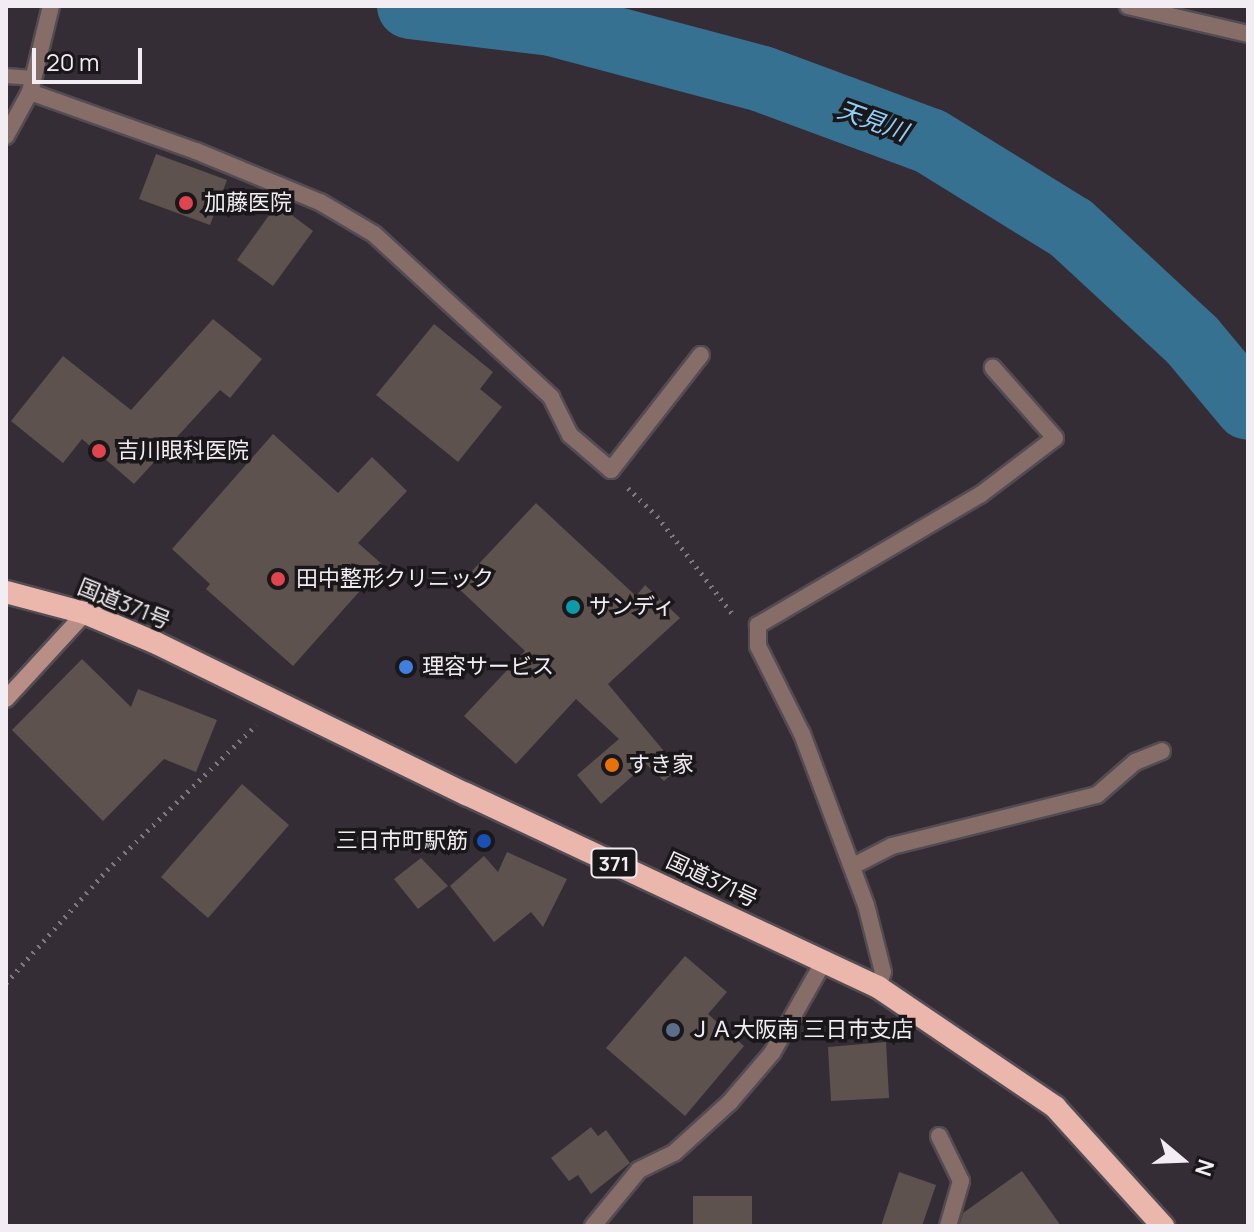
<!DOCTYPE html>
<html>
<head>
<meta charset="utf-8">
<style>
  body { margin:0 }
  #map { position:relative; width:1254px; height:1232px; overflow:hidden; background:#352d35; font-family:Manrope,"Noto Sans JP",sans-serif }
  div>[style] { position:absolute }
  [style*='--x'] { left:calc(var(--x)*1px); top:calc(var(--y)*1px); width:calc(var(--w)*1px); rotate:calc(var(--a)*1deg) }
  .river>* { height:66px; margin:-33px; padding:0 33px; transform-origin:33px; border-radius:33px; background:#377191 }
  .building>* { inset:0; background:#5d524d }
  .path>* { height:5px; margin-top:-2.5px; transform-origin:0; background:repeating-linear-gradient(90deg,#7e787e 0 2px,transparent 0 8px) }
  .roads { filter:drop-shadow(2px 0 #534c53) drop-shadow(-2px 0 #534c53) drop-shadow(0 2px #534c53) drop-shadow(0 -2px #534c53) }
  .service>* { height:14px; margin:-7px; padding:0 7px; transform-origin:7px; border-radius:7px; background:#876d68 }
  .minor>* { height:16px; margin:-8px; padding:0 8px; transform-origin:8px; border-radius:8px; background:#876d68 }
  .tertiary>* { height:16px; margin:-8px; padding:0 8px; transform-origin:8px; border-radius:8px; background:#876d68 }
  .secondary>* { height:16px; margin:-8px; padding:0 8px; transform-origin:8px; border-radius:8px; background:#b98e86 }
  .trunk>* { height:22px; margin:-11px; padding:0 11px; transform-origin:11px; border-radius:11px; background:#ebb6ac }
  .dots>* { width:22px; height:22px; translate:-50% -50%; box-sizing:border-box; border:4px solid #1a171a; border-radius:50% }
  span { translate:-50% -50%; white-space:nowrap; text-align:center; line-height:1.15; -webkit-text-stroke:7px #1a171a; paint-order:stroke }
  .shield-label span { padding:2px 6px; background:#1a171a; border:2px solid; border-radius:6px; -webkit-text-stroke-width:0 }
  .shield-label { font-size:20px; color:#f2edf2; font-weight:700 }
  .poi-label { font-size:22px; color:#f2edf2 }
  .left { translate:0 -50%; text-align:left }
  .right { translate:-100% -50%; text-align:right }
  .street-label { font-size:22px; color:#f2edf2 }
  .water-label { font-size:24px; color:#8dcff7; font-style:italic }
  .frame { position:absolute; inset:0; border:8px solid #f2edf2; pointer-events:none }
  .north { position:absolute; left:1142px; top:1120px; width:80px; height:80px; -webkit-text-stroke:6px #1a171a; paint-order:stroke; rotate:109deg; font-size:22px; font-weight:700; line-height:32px; text-align:center; color:#f2edf2 }
  .north::after { content:''; display:block; margin:auto; width:28px; height:36px; background:#f2edf2; clip-path:polygon(50% 0,100% 100%,50% 72%,0 100%) }
  .scale { position:absolute; left:32px; top:48px; width:110px; height:36px; box-sizing:border-box; border:4px solid #f2edf2; border-top:0; padding-left:10px; font-size:24px; line-height:28px; white-space:nowrap; color:#f2edf2; -webkit-text-stroke:6px #1a171a; paint-order:stroke }
</style>
</head>
<body>
<div id="map">
  <div class="river">
    <i style="--x:410;--y:6;--w:143;--a:6.8"></i>
    <i style="--x:552;--y:23;--w:217;--a:14.9"></i>
    <i style="--x:762;--y:79;--w:179;--a:20.3"></i>
    <i style="--x:930;--y:141;--w:166;--a:31.7"></i>
    <i style="--x:1071;--y:228;--w:165;--a:42.8"></i>
    <i style="--x:1192;--y:340;--w:87;--a:50.1"></i>
  </div>
  <div class="building">
    <i style="clip-path:polygon(156px 154px,227px 180px,210px 225px,139px 199px)"></i>
    <i style="clip-path:polygon(277px 204px,313px 231px,273px 286px,237px 260px)"></i>
    <i style="clip-path:polygon(213px 319px,262px 359px,230px 398px,220px 390px,134px 484px,82px 439px,63px 463px,11px 421px,63px 356px,131px 410px)"></i>
    <i style="clip-path:polygon(434px 324px,493px 372px,480px 389px,502px 407px,458px 462px,376px 395px)"></i>
    <i style="clip-path:polygon(273px 434px,338px 493px,372px 457px,407px 491px,358px 543px,383px 565px,293px 666px,206px 589px,210px 584px,172px 549px)"></i>
    <i style="clip-path:polygon(536px 503px,636px 596px,645px 585px,680px 618px,608px 684px,678px 768px,664px 781px,646px 764px,601px 804px,577px 775px,619px 739px,576px 699px,516px 764px,464px 716px,525px 651px,457px 587px)"></i>
    <i style="clip-path:polygon(82px 659px,131px 707px,138px 689px,217px 720px,196px 772px,164px 759px,103px 821px,12px 730px)"></i>
    <i style="clip-path:polygon(242px 784px,289px 825px,208px 918px,161px 877px)"></i>
    <i style="clip-path:polygon(507px 852px,567px 879px,543px 927px,531px 912px,494px 942px,450px 886px,484px 856px,498px 872px)"></i>
    <i style="clip-path:polygon(421px 858px,448px 886px,418px 909px,394px 879px)"></i>
    <i style="clip-path:polygon(685px 956px,727px 992px,708px 1014px,744px 1046px,685px 1116px,606px 1048px)"></i>
    <i style="clip-path:polygon(886px 1042px,889px 1098px,831px 1101px,828px 1047px)"></i>
    <i style="clip-path:polygon(591px 1127px,598px 1136px,606px 1130px,630px 1163px,591px 1194px,578px 1175px,569px 1181px,551px 1158px)"></i>
    <i style="clip-path:polygon(1022px 1171px,1061px 1226px,959px 1226px,963px 1213px)"></i>
    <i style="clip-path:polygon(899px 1172px,936px 1185px,922px 1226px,881px 1226px)"></i>
    <i style="clip-path:polygon(693px 1196px,752px 1196px,752px 1226px,693px 1226px)"></i>
  </div>
  <div class="path">
    <i style="--x:628;--y:488;--w:40;--a:44"></i>
    <i style="--x:657;--y:516;--w:126;--a:52.4"></i>
    <i style="--x:6;--y:983;--w:152;--a:-48.2"></i>
    <i style="--x:107;--y:870;--w:208;--a:-44.2"></i>
  </div>
  <div class="roads">
    <div class="service">
      <i style="--x:6;--y:76;--w:28;--a:4"></i>
    </div>
    <div class="minor">
      <i style="--x:1128;--y:6;--w:123;--a:13.1"></i>
      <i style="--x:30;--y:92;--w:176;--a:19.6"></i>
      <i style="--x:196;--y:151;--w:134;--a:22.4"></i>
      <i style="--x:320;--y:202;--w:63;--a:30.7"></i>
      <i style="--x:374;--y:234;--w:241;--a:42.6"></i>
      <i style="--x:551;--y:397;--w:42;--a:63.4"></i>
      <i style="--x:570;--y:435;--w:54;--a:40.5"></i>
      <i style="--x:611;--y:470;--w:146;--a:-52"></i>
      <i style="--x:853;--y:866;--w:44;--a:-27.1"></i>
      <i style="--x:892;--y:846;--w:211;--a:-14"></i>
      <i style="--x:1097;--y:795;--w:50;--a:-41"></i>
      <i style="--x:1135;--y:762;--w:29;--a:-22"></i>
      <i style="--x:878;--y:987;--w:16;--a:-72"></i>
      <i style="--x:883;--y:972;--w:69;--a:-104.2"></i>
      <i style="--x:866;--y:905;--w:183;--a:-110.5"></i>
      <i style="--x:802;--y:734;--w:98;--a:-116.6"></i>
      <i style="--x:758;--y:646;--w:21;--a:-90"></i>
      <i style="--x:758;--y:625;--w:257;--a:-30.4"></i>
      <i style="--x:980;--y:495;--w:94;--a:-37.2"></i>
      <i style="--x:1055;--y:438;--w:94;--a:-131.5"></i>
      <i style="--x:939;--y:1136;--w:50;--a:63.9"></i>
      <i style="--x:961;--y:1181;--w:47;--a:106.1"></i>
      <i style="--x:593;--y:1226;--w:72;--a:-50.6"></i>
      <i style="--x:639;--y:1170;--w:39;--a:-26"></i>
      <i style="--x:674;--y:1153;--w:76;--a:-42.3"></i>
      <i style="--x:730;--y:1102;--w:65;--a:-49.4"></i>
      <i style="--x:772;--y:1053;--w:106;--a:-60.5"></i>
    </div>
    <div class="tertiary">
      <i style="--x:6;--y:136;--w:50;--a:-61.4"></i>
      <i style="--x:30;--y:92;--w:89;--a:-76.3"></i>
    </div>
    <div class="secondary">
      <i style="--x:6;--y:699;--w:117;--a:-47.4"></i>
    </div>
    <div class="trunk">
      <i style="--x:6;--y:592;--w:82;--a:14.9"></i>
      <i style="--x:85;--y:613;--w:77;--a:22.9"></i>
      <i style="--x:156;--y:643;--w:345;--a:26"></i>
      <i style="--x:466;--y:794;--w:455;--a:25.1"></i>
      <i style="--x:878;--y:987;--w:214;--a:34.1"></i>
      <i style="--x:1055;--y:1107;--w:161;--a:47.8"></i>
    </div>
  </div>
  <div class="dots">
    <i style="left:186px;top:203px;background:#e0444e"></i>
    <i style="left:99px;top:451px;background:#e0444e"></i>
    <i style="left:278px;top:579px;background:#e0444e"></i>
    <i style="left:573px;top:607px;background:#0f9aa8"></i>
    <i style="left:406px;top:667px;background:#3f7fe0"></i>
    <i style="left:612px;top:765px;background:#e8710a"></i>
    <i style="left:484px;top:841px;background:#1a4fb4"></i>
    <i style="left:673px;top:1030px;background:#5c6f8a"></i>
  </div>
  <div class="shield-label">
    <span style="left:614px;top:863px">371</span>
  </div>
  <div class="poi-label">
    <span class="left" style="left:204px;top:203px">加藤医院</span>
    <span class="left" style="left:117px;top:451px">吉川眼科医院</span>
    <span class="left" style="left:296px;top:579px">田中整形クリニック</span>
    <span class="left" style="left:589px;top:607px">サンディ</span>
    <span class="left" style="left:422px;top:667px">理容サービス</span>
    <span class="left" style="left:628px;top:765px">すき家</span>
    <span class="right" style="left:468px;top:841px">三日市町駅筋</span>
    <span class="left" style="left:689px;top:1030px">ＪＡ大阪南 三日市支店</span>
  </div>
  <div class="street-label">
    <span style="left:124px;top:604px;rotate:22deg">国道371号</span>
    <span style="left:712px;top:880px;rotate:25deg">国道371号</span>
  </div>
  <div class="water-label">
    <span style="left:873px;top:120px;rotate:20deg">天見川</span>
  </div>
  <div class="frame"></div>
  <div class="north">N</div>
  <div class="scale">20 m</div>
</div>
</body>
</html>
